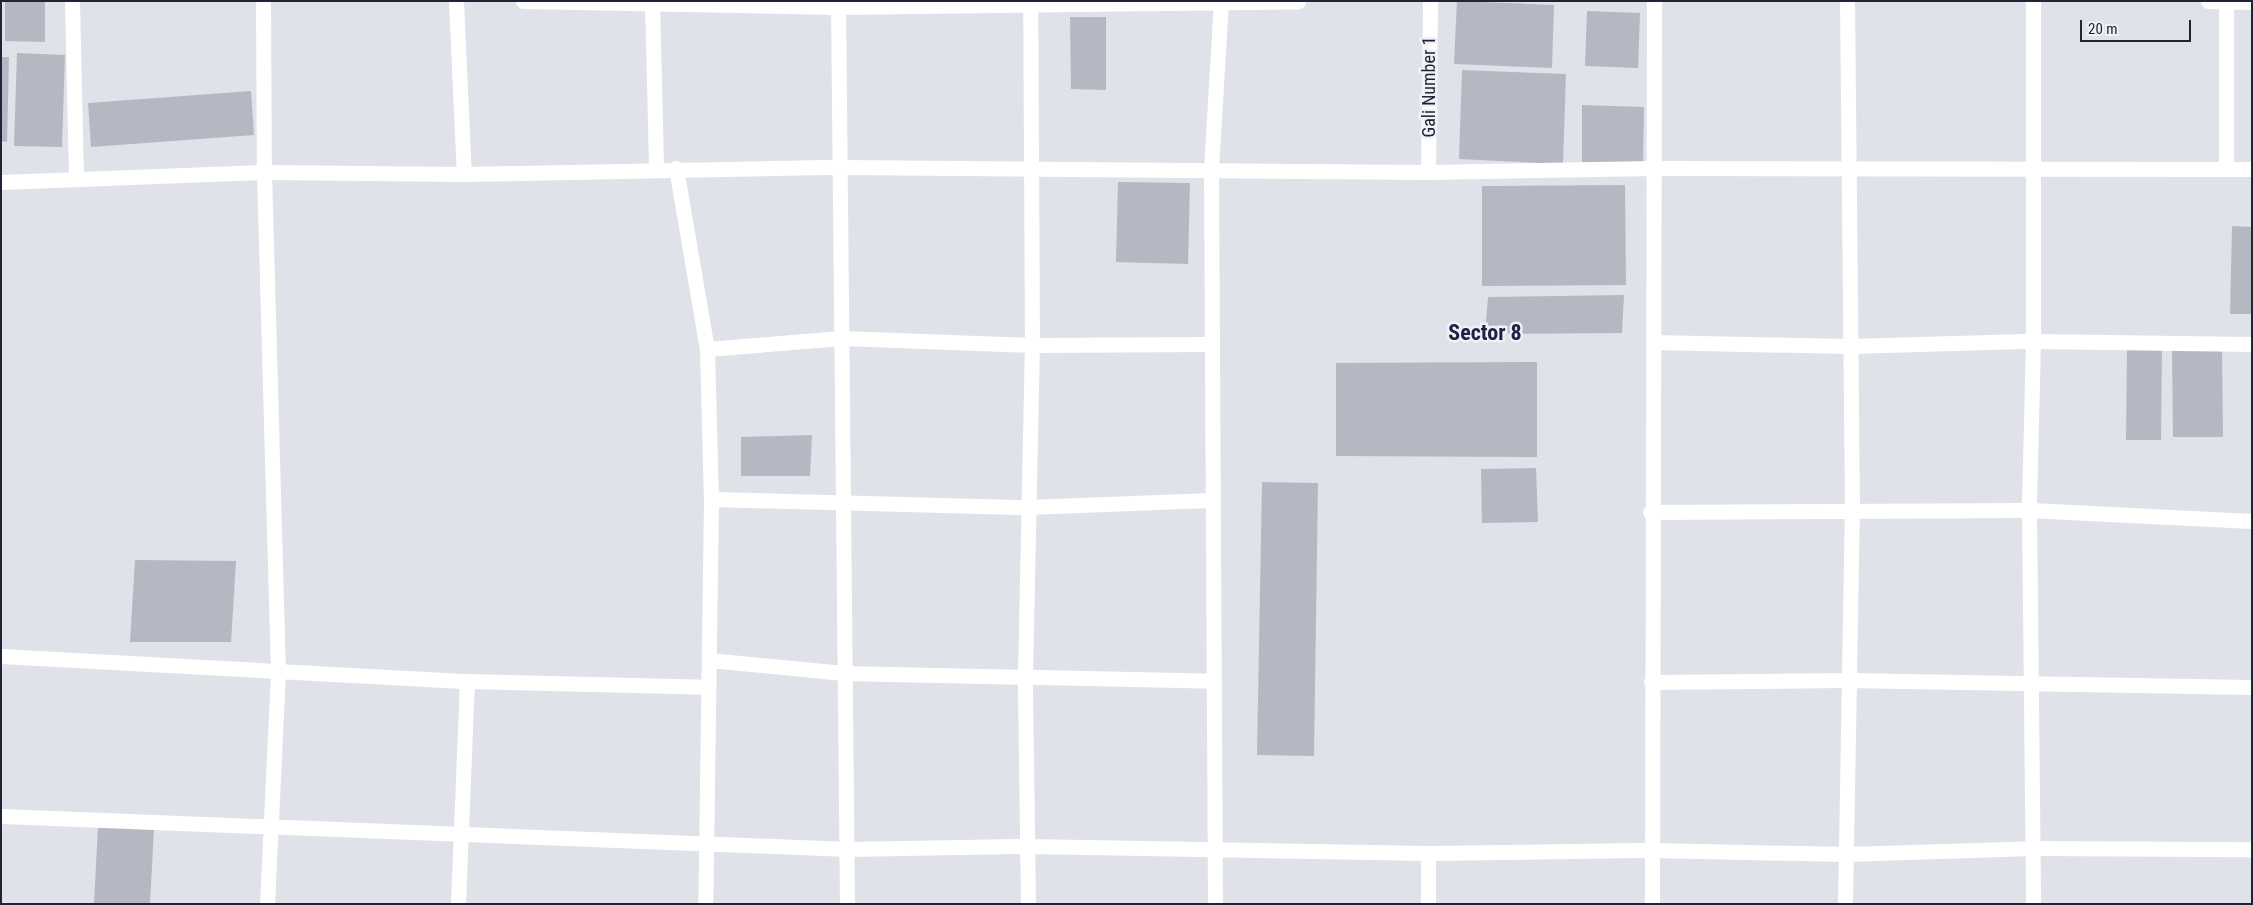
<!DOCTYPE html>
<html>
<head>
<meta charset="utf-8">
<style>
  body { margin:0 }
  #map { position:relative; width:2253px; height:905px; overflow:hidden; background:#dfe2e9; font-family:"Roboto Condensed",sans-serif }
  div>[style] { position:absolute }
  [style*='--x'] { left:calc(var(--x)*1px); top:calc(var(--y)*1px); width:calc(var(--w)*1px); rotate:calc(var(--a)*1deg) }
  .building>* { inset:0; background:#b5b8c3 }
  .minor>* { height:15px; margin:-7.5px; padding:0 7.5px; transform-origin:7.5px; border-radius:7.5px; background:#fff }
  span { translate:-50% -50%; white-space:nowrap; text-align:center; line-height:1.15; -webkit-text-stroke:5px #eff1f6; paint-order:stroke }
  .street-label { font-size:18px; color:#222337 }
  .district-label { font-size:22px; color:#212147; font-weight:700 }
  .frame { position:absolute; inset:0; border:2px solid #222337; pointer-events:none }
  .scale { position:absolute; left:2080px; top:20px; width:111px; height:22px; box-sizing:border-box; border:2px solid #222337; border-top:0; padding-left:6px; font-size:15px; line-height:18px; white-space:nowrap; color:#222337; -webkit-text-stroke:4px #eff1f6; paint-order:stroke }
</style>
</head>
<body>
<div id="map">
  <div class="building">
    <i style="clip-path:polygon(5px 1px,45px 1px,45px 42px,5px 41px)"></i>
    <i style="clip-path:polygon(1457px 1px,1554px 5px,1552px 68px,1454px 64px)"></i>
    <i style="clip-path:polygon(1587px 11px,1640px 13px,1638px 68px,1585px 66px)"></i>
    <i style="clip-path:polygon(1070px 17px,1106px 17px,1106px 90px,1071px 89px)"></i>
    <i style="clip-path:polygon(17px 53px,65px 55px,62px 147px,14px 146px)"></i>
    <i style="clip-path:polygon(1px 57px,9px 57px,7px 142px,1px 141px)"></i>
    <i style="clip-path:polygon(1462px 70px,1566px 74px,1563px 164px,1459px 159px)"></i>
    <i style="clip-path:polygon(251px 91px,254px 135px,91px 147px,88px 103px)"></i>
    <i style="clip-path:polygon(1582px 105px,1644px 107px,1643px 163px,1582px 162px)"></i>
    <i style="clip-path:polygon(1118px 182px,1190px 183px,1188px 264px,1116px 262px)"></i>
    <i style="clip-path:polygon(1625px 185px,1626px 285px,1482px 286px,1482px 186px)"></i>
    <i style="clip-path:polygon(2232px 226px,2252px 227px,2252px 314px,2230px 314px)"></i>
    <i style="clip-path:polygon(1624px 295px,1622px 333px,1485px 334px,1488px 297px)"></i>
    <i style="clip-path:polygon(2127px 346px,2162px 347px,2161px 440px,2126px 440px)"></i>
    <i style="clip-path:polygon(2222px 348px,2223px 437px,2173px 437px,2172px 349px)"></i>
    <i style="clip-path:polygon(1537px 362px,1537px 457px,1336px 456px,1336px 363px)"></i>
    <i style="clip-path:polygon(812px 435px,810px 476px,741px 476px,741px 437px)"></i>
    <i style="clip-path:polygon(1536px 468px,1538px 522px,1482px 523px,1481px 469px)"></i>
    <i style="clip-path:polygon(1262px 482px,1318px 483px,1314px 756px,1257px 755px)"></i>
    <i style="clip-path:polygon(135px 560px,236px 561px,231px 642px,130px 642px)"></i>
    <i style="clip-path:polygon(98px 826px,154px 829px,150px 904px,94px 904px)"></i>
  </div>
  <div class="minor">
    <i style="--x:72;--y:1;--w:175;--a:88.7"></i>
    <i style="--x:263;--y:1;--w:171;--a:89.7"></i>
    <i style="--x:264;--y:172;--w:500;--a:88.4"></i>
    <i style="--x:278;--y:672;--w:232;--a:92.7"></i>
    <i style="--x:456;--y:1;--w:173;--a:87.4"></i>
    <i style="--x:523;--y:1;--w:315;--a:1.1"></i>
    <i style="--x:838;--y:7;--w:460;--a:-0.7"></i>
    <i style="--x:652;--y:1;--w:168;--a:88.6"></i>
    <i style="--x:838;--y:1;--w:903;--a:89.43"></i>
    <i style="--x:2033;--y:1;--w:340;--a:90"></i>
    <i style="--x:2033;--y:341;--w:169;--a:91.4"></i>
    <i style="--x:2029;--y:510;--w:394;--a:89.4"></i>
    <i style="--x:2208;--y:1;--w:44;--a:1.3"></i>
    <i style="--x:676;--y:168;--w:184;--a:80.3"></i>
    <i style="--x:707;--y:349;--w:150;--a:88.5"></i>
    <i style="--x:711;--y:499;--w:405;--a:90.8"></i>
    <i style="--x:2226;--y:169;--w:168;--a:-90"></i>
    <i style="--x:1428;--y:172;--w:171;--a:-89.3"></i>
    <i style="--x:1;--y:182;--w:263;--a:-2.2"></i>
    <i style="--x:264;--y:172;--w:200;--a:0.6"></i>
    <i style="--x:464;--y:174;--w:375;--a:-1.1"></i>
    <i style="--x:839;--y:167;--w:589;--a:0.49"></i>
    <i style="--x:1428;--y:172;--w:226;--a:-1"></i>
    <i style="--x:1654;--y:168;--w:598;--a:0.1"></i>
    <i style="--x:1653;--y:342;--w:196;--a:1.2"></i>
    <i style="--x:1849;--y:346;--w:184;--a:-1.6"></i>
    <i style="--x:2033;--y:341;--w:219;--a:0.8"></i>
    <i style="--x:707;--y:349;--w:135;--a:-4.7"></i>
    <i style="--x:842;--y:338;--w:190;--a:2.1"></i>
    <i style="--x:1032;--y:345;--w:179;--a:-0.3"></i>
    <i style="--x:711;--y:499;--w:316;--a:1.5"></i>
    <i style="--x:1027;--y:507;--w:184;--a:-2.2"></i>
    <i style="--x:1650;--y:512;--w:379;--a:-0.3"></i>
    <i style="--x:2029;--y:510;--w:223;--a:2.8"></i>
    <i style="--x:1;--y:656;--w:467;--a:3.1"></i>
    <i style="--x:467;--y:681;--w:239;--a:1.4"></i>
    <i style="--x:709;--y:660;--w:135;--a:5.5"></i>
    <i style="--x:843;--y:673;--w:371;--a:1.2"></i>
    <i style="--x:1651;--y:682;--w:196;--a:-0.6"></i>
    <i style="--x:1847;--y:680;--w:405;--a:1"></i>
    <i style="--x:1;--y:816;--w:847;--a:2.23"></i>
    <i style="--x:847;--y:849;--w:180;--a:-1"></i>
    <i style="--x:1027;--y:846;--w:401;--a:1"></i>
    <i style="--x:1428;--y:853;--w:225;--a:-0.8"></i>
    <i style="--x:1653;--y:850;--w:193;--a:1.2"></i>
    <i style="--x:1846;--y:854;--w:187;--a:-1.8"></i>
    <i style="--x:2033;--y:848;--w:219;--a:0.3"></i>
    <i style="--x:1428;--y:853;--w:51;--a:90"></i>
    <i style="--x:458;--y:904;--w:223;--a:-87.7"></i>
    <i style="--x:1028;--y:904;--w:228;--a:-90.8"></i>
    <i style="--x:1025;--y:676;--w:331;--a:-88.8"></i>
    <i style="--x:1032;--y:345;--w:344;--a:-90.3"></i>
    <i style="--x:1215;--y:904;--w:735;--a:-90.31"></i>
    <i style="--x:1211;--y:169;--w:168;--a:-86.6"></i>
    <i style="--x:1652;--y:904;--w:903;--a:-89.87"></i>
    <i style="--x:1845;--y:904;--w:395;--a:-89"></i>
    <i style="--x:1852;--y:509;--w:508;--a:-90.56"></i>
  </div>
  <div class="street-label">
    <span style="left:1429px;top:87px;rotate:-90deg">Gali Number 1</span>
  </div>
  <div class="district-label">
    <span style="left:1485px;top:333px">Sector 8</span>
  </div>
  <div class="frame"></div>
  <div class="scale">20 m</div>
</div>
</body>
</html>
